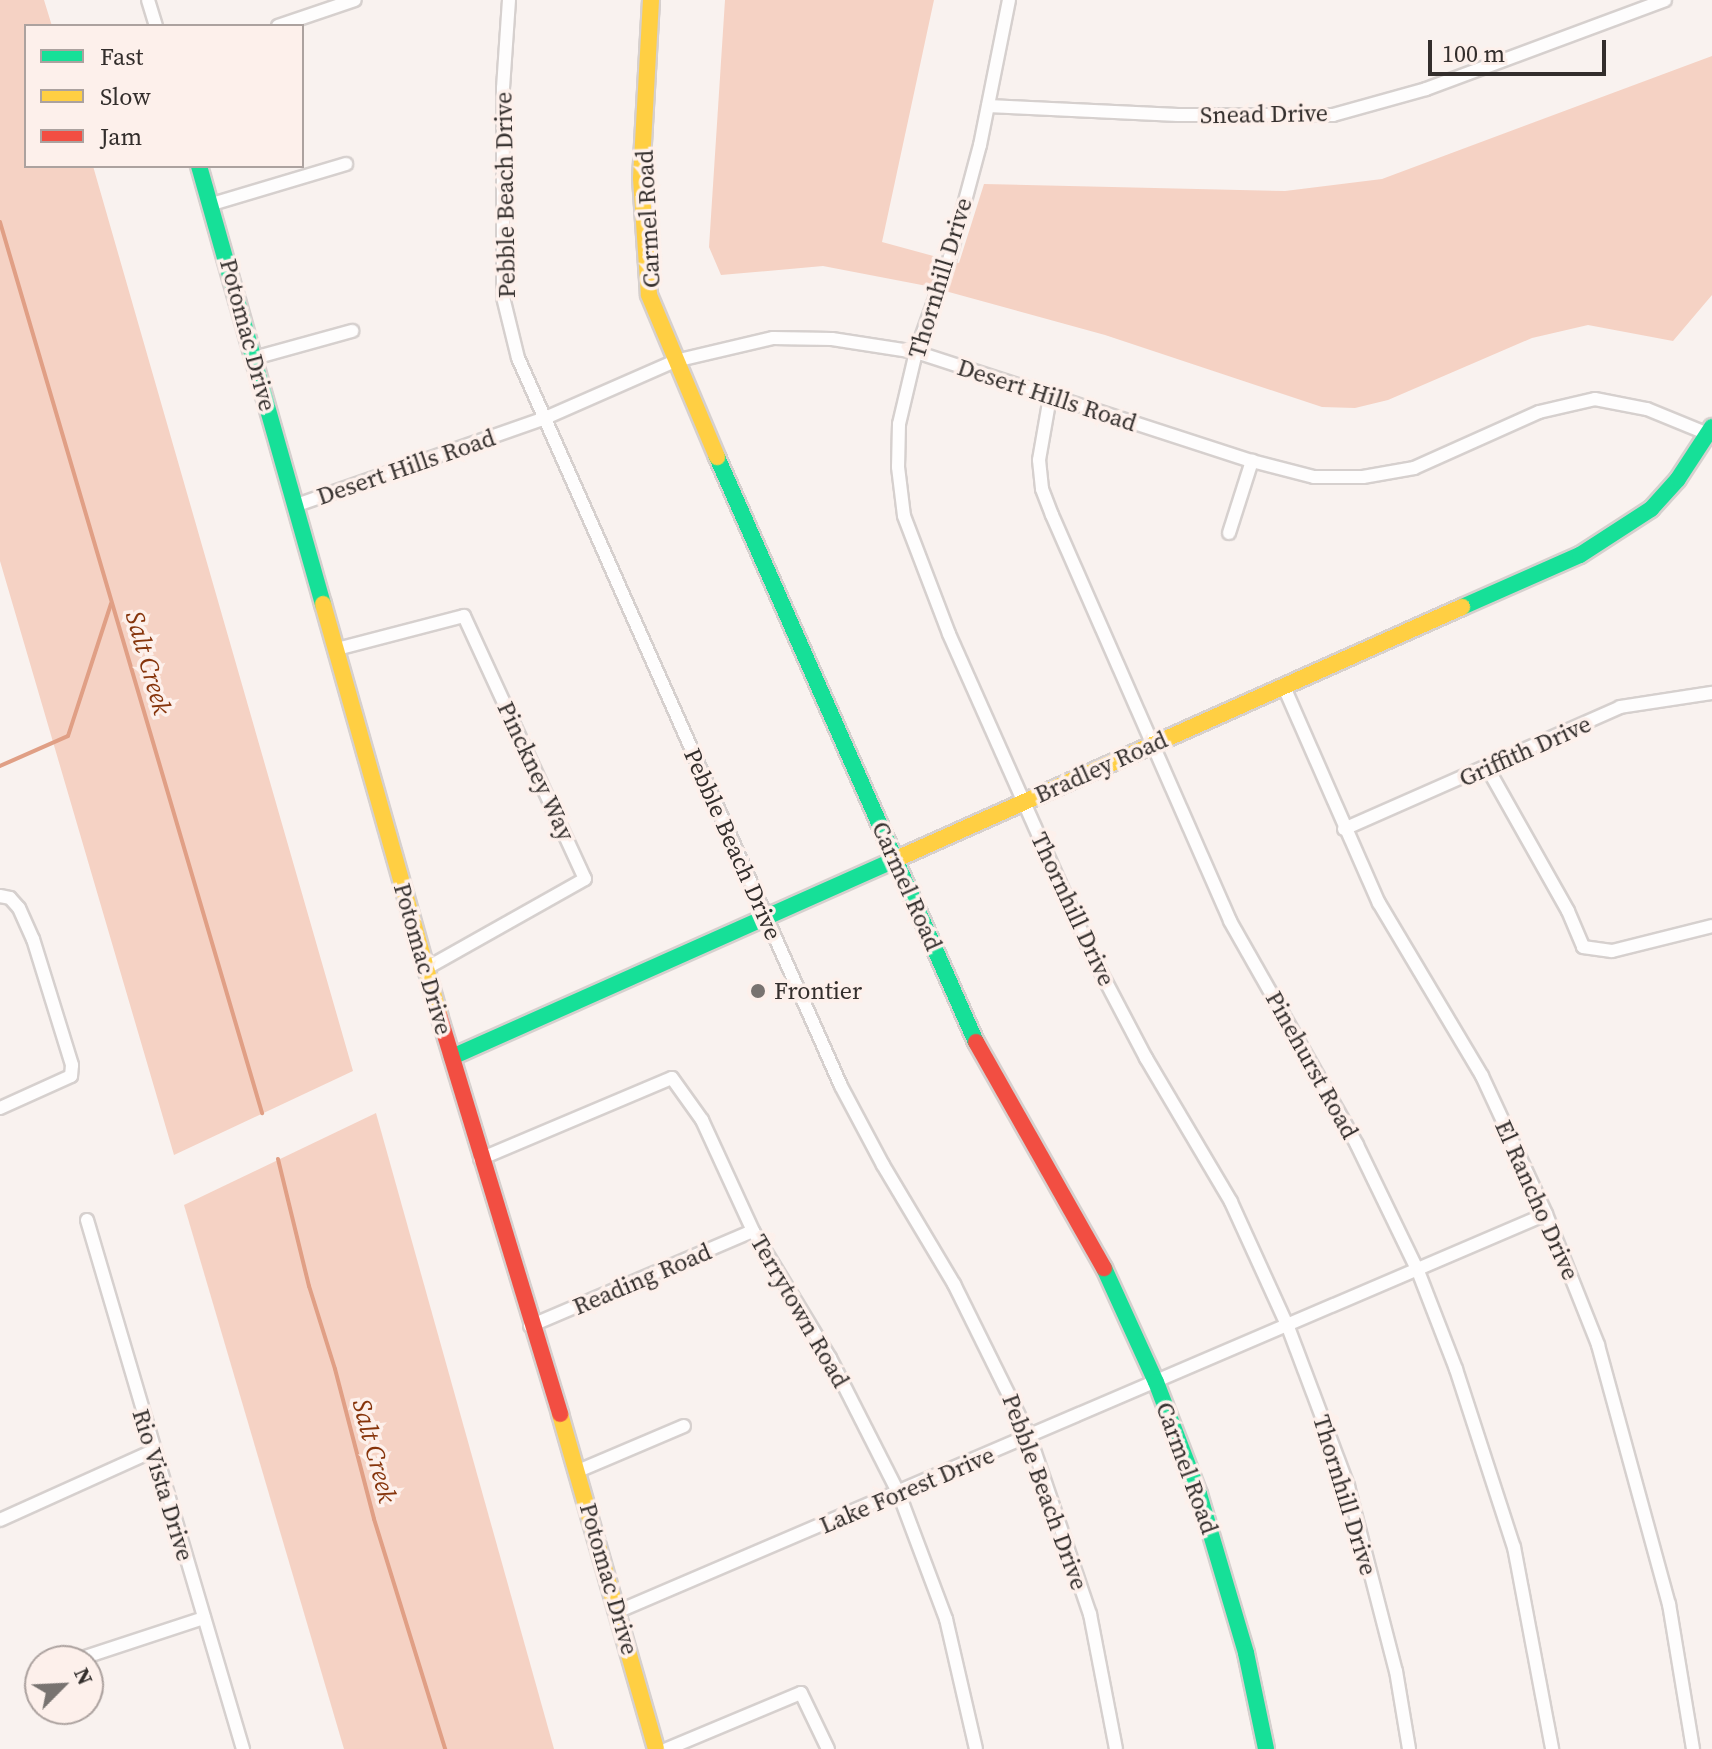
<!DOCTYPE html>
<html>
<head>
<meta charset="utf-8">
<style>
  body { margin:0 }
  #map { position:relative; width:1712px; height:1749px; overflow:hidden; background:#f9f2ef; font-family:"Source Serif 4",serif }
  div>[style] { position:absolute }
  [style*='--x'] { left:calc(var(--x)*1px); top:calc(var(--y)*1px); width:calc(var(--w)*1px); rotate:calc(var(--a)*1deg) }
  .green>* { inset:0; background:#f5d2c4 }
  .stream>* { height:4px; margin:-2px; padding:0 2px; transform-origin:2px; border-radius:2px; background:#e09f85 }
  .roads { filter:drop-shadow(2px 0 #d6d0ce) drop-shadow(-2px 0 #d6d0ce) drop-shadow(0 2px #d6d0ce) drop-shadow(0 -2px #d6d0ce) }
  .street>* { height:12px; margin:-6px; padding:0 6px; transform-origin:6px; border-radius:6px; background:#fefdfd }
  .fast>* { height:16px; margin:-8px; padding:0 8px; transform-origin:8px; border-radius:8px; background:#16e098 }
  .slow>* { height:16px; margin:-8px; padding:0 8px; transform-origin:8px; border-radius:8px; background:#ffcf43 }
  .jam>* { height:16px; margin:-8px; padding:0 8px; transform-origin:8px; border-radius:8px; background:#f24e42 }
  .dots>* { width:22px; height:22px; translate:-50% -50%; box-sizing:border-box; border:4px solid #fdf0eb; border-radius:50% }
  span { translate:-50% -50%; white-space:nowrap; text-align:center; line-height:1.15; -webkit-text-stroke:7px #fdf0eb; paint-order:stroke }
  .street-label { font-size:24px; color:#332e2c }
  .poi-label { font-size:24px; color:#332e2c }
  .left { translate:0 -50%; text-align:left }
  .water-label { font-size:26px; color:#86340b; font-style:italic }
  .legend { position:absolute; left:24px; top:24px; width:280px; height:144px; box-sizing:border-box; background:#fdf0eb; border:2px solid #aca29f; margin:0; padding:10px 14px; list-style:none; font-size:24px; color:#332e2c }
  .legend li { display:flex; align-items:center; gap:16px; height:40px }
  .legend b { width:40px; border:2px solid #aca29f }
  .north { position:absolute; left:24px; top:1645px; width:80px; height:80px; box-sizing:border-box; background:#fdf0eb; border:2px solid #aca29f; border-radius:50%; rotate:66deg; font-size:22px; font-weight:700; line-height:32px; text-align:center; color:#332e2c }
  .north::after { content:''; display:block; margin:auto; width:28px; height:36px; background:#787370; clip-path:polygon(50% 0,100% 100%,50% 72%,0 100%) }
  .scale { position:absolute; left:1428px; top:40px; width:178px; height:36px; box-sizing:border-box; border:4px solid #332e2c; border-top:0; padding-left:10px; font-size:24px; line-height:28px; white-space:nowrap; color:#332e2c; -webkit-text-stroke:6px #fdf0eb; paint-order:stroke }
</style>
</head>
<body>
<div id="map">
  <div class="green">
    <i style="clip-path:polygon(0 0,44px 0,52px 26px,26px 26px,26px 166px,93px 166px,353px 1071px,174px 1155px,0 561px)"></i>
    <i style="clip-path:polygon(725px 0,934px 0,882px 242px,959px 263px,984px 184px,1285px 191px,1382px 179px,1712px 56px,1712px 295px,1673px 341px,1588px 325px,1532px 338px,1388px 400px,1355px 408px,1322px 407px,1105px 335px,927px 286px,823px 266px,721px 275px,709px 247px)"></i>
    <i style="clip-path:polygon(376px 1113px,554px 1749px,344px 1749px,184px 1205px)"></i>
  </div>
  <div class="stream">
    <i style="--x:0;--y:222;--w:929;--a:73.61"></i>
    <i style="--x:0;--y:766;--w:74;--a:-23.8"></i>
    <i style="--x:68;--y:736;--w:139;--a:-72"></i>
    <i style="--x:278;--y:1159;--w:131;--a:76.3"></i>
    <i style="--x:309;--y:1286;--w:87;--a:72.6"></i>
    <i style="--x:335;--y:1369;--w:155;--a:75.4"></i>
    <i style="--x:374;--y:1519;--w:241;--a:72.8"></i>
  </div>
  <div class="roads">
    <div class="street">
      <i style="--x:148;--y:0;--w:27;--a:73"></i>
      <i style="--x:509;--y:0;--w:88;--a:93.9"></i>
      <i style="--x:503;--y:88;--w:209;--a:90"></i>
      <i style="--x:503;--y:297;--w:63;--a:76.2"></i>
      <i style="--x:518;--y:358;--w:796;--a:66.07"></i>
      <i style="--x:841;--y:1086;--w:89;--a:62"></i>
      <i style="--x:883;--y:1165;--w:139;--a:59.2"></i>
      <i style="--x:954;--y:1284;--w:172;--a:63.7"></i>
      <i style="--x:1030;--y:1438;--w:186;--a:71.2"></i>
      <i style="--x:1090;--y:1614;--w:137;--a:79.1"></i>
      <i style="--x:1009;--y:0;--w:148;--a:101.3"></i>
      <i style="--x:980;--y:145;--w:116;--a:105"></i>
      <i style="--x:950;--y:257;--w:101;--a:109.7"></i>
      <i style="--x:916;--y:352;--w:74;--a:103.3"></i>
      <i style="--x:899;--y:424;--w:43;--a:91.3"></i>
      <i style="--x:898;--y:467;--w:49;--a:83"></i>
      <i style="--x:904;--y:516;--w:126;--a:69.1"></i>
      <i style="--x:949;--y:634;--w:356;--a:66"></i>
      <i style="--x:1094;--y:959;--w:112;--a:62.3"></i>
      <i style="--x:1146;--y:1058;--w:167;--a:59.4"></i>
      <i style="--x:1231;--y:1202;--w:137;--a:65.5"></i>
      <i style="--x:1288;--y:1327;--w:170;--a:69.3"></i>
      <i style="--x:1348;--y:1486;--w:191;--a:75.5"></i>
      <i style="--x:1396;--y:1671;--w:79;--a:80.5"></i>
      <i style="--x:278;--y:26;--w:81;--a:-18.7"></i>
      <i style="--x:988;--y:106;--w:190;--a:2.7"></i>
      <i style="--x:1178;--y:115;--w:155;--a:0"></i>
      <i style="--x:1333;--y:115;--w:97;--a:-15.6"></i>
      <i style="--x:1426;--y:89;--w:255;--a:-20.4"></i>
      <i style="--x:212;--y:204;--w:140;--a:-16.6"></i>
      <i style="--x:254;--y:358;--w:102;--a:-15.4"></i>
      <i style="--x:1050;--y:397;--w:64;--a:99.9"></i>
      <i style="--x:1039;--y:460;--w:29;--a:84"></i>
      <i style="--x:1042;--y:489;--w:28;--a:69"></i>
      <i style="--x:1052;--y:515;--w:443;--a:66.3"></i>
      <i style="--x:1230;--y:921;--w:257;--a:60.4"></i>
      <i style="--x:1357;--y:1145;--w:140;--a:64.2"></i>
      <i style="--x:1418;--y:1271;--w:105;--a:68.8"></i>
      <i style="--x:1456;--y:1369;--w:187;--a:72"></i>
      <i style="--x:1514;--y:1547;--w:206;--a:79.3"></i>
      <i style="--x:294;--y:506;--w:264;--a:-19.3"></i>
      <i style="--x:543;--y:419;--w:144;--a:-23.7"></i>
      <i style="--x:675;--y:361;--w:101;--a:-13.2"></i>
      <i style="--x:773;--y:338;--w:59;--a:1"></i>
      <i style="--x:832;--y:339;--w:85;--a:8.8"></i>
      <i style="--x:916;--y:352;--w:353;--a:18"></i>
      <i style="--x:1252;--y:461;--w:64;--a:14.5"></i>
      <i style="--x:1314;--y:477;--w:49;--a:0"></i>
      <i style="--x:1363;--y:477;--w:52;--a:-10"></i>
      <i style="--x:1414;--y:468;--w:137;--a:-24.1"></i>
      <i style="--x:1539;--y:412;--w:57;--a:-13.1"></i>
      <i style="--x:1595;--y:399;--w:53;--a:10.9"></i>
      <i style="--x:1647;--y:409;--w:66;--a:22.3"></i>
      <i style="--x:1229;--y:533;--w:76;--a:-72.3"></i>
      <i style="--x:337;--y:649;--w:131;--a:-14.6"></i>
      <i style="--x:464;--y:616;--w:289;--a:65.3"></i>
      <i style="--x:585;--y:879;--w:184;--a:150.6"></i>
      <i style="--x:1284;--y:687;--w:236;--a:66.3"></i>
      <i style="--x:1379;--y:903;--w:201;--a:59.2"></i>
      <i style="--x:1482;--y:1076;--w:152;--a:65.1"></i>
      <i style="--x:1546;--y:1214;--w:141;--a:68.3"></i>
      <i style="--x:1598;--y:1345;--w:269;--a:74.7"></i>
      <i style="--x:1669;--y:1604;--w:147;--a:80.6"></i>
      <i style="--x:1488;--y:769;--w:163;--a:60.6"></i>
      <i style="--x:1568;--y:911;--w:39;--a:67"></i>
      <i style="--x:1583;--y:947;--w:29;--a:8"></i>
      <i style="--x:1612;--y:951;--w:103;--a:-14"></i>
      <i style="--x:1344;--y:829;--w:302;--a:-23.8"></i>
      <i style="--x:1620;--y:707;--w:93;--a:-8.7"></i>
      <i style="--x:0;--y:896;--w:10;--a:11"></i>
      <i style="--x:10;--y:898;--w:13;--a:48"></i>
      <i style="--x:19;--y:908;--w:34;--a:66"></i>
      <i style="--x:33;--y:939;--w:132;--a:72.8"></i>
      <i style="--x:72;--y:1065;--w:11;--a:95"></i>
      <i style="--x:71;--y:1076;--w:78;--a:155.7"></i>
      <i style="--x:480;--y:1159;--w:208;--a:-22.9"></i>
      <i style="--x:672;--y:1078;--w:52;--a:54.5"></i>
      <i style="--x:702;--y:1120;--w:122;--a:65.3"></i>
      <i style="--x:753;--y:1231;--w:149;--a:58.8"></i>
      <i style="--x:830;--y:1358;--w:153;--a:63.1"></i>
      <i style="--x:899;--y:1494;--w:134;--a:69.4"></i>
      <i style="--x:946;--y:1619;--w:133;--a:77"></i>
      <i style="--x:87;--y:1220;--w:552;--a:73.57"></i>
      <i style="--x:530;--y:1326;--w:242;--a:-23.1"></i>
      <i style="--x:578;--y:1471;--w:115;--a:-23"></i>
      <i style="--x:0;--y:1520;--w:168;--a:-24.3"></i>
      <i style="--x:619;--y:1611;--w:1008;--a:-23.18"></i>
      <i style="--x:73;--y:1661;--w:138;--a:-18.2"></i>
      <i style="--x:667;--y:1749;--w:145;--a:-22.7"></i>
      <i style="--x:801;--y:1693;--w:62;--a:64.3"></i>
    </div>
    <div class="fast">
      <i style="--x:199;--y:166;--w:455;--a:74.2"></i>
      <i style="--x:717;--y:457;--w:640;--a:66.12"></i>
      <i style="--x:1462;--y:607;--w:129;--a:-23.8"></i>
      <i style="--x:1580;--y:555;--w:85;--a:-32.9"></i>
      <i style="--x:1651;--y:509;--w:40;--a:-48"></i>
      <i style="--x:1678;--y:479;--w:62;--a:-56.8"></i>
      <i style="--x:452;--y:1057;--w:484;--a:-24"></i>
      <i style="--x:1104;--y:1268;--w:125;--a:65.5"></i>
      <i style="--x:1156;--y:1382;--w:120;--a:69"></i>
      <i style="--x:1199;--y:1494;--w:166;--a:73.5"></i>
      <i style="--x:1246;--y:1653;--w:98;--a:78.2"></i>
    </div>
    <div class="slow">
      <i style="--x:651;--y:0;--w:178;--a:93.2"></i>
      <i style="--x:641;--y:178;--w:117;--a:86.1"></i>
      <i style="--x:649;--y:295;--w:176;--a:67.2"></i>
      <i style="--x:323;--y:604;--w:427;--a:74.2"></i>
      <i style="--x:894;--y:860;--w:622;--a:-24.01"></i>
      <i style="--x:560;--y:1414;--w:348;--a:74"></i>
    </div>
    <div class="jam">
      <i style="--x:439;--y:1015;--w:417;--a:73.1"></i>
      <i style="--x:976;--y:1042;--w:260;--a:60.5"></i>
    </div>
  </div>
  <div class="dots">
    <i style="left:758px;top:991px;background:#787370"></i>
  </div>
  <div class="street-label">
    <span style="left:1264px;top:114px;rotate:-1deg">Snead Drive</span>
    <span style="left:505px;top:195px;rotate:-91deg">Pebble Beach Drive</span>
    <span style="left:648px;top:219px;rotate:-93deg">Carmel Road</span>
    <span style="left:940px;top:278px;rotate:-73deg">Thornhill Drive</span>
    <span style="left:248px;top:335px;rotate:75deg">Potomac Drive</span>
    <span style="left:1047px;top:395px;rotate:18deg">Desert Hills Road</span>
    <span style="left:406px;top:467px;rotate:-19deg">Desert Hills Road</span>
    <span style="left:1525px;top:751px;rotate:-24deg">Griffith Drive</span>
    <span style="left:1101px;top:767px;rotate:-24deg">Bradley Road</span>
    <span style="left:536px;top:771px;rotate:65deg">Pinckney Way</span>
    <span style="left:733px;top:844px;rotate:66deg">Pebble Beach Drive</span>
    <span style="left:907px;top:886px;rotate:66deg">Carmel Road</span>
    <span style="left:1073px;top:909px;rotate:65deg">Thornhill Drive</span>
    <span style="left:423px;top:959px;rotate:74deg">Potomac Drive</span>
    <span style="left:1312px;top:1065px;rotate:61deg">Pinehurst Road</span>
    <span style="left:1537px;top:1200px;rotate:66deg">El Rancho Drive</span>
    <span style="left:642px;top:1279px;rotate:-23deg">Reading Road</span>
    <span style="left:800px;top:1311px;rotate:60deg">Terrytown Road</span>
    <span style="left:1187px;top:1468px;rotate:70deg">Carmel Road</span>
    <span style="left:163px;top:1485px;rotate:73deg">Rio Vista Drive</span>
    <span style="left:907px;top:1490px;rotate:-23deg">Lake Forest Drive</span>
    <span style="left:1045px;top:1492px;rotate:70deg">Pebble Beach Drive</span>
    <span style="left:1345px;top:1495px;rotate:73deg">Thornhill Drive</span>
    <span style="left:609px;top:1579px;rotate:74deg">Potomac Drive</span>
  </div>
  <div class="poi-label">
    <span class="left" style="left:774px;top:991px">Frontier</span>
  </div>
  <div class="water-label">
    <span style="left:148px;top:663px;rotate:74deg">Salt Creek</span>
    <span style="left:374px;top:1451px;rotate:75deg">Salt Creek</span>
  </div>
  <ul class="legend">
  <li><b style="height:10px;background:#16e098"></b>Fast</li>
  <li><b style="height:10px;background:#ffcf43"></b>Slow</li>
  <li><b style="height:10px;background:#f24e42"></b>Jam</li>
  </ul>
  <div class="north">N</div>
  <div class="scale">100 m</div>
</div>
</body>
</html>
